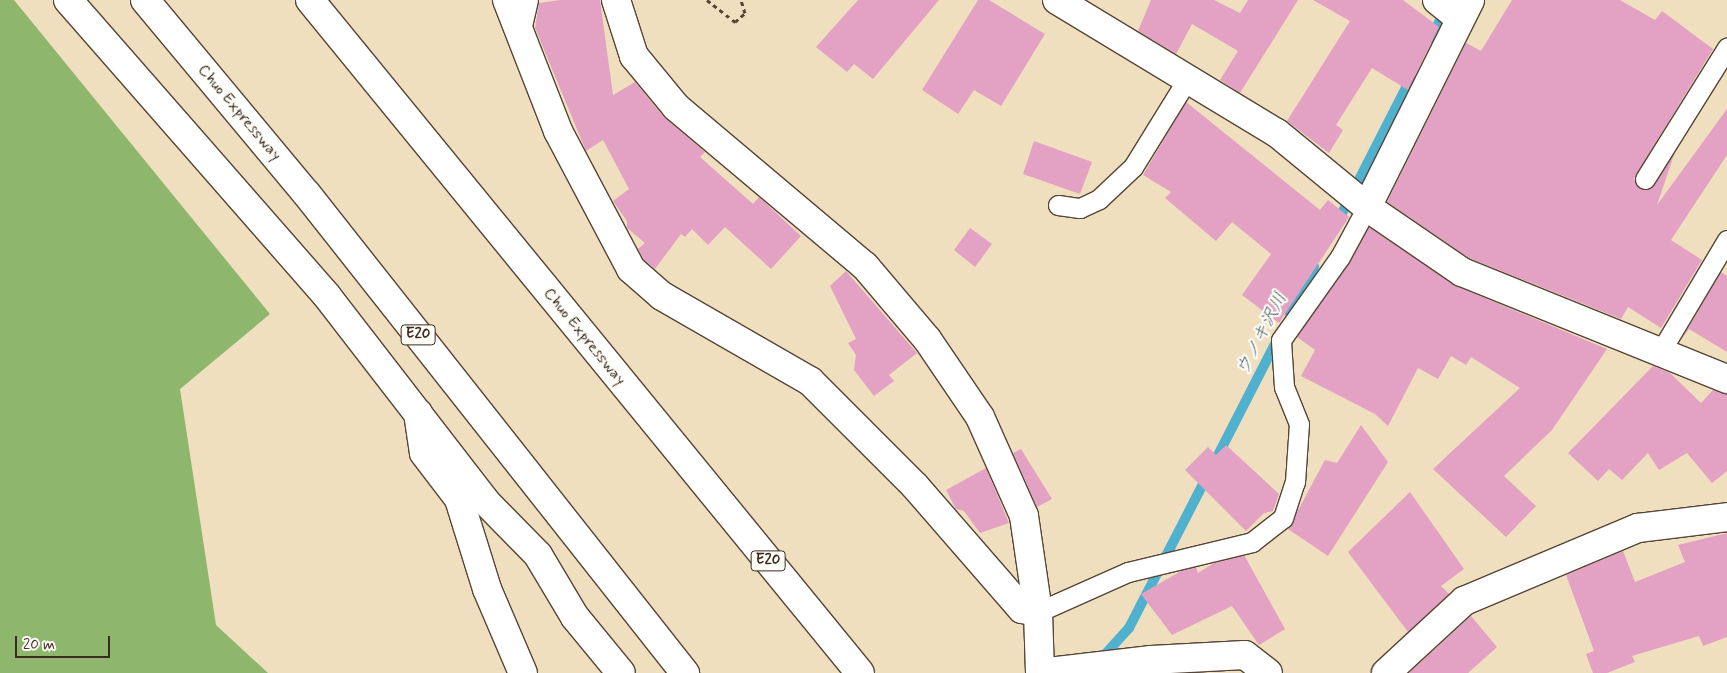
<!DOCTYPE html>
<html>
<head>
<meta charset="utf-8">
<style>
  body { margin:0 }
  #map { position:relative; width:1727px; height:673px; overflow:hidden; background:#f0dfbf; font-family:Mynerve,"Klee One",sans-serif }
  div>[style] { position:absolute }
  [style*='--x'] { left:calc(var(--x)*1px); top:calc(var(--y)*1px); width:calc(var(--w)*1px); rotate:calc(var(--a)*1deg) }
  .forest>* { inset:0; background:#8eb66c }
  .stream>* { height:10px; margin:-5px; padding:0 5px; transform-origin:5px; border-radius:5px; background:#50b1cf }
  .building>* { inset:0; background:#e3a1c3 }
  .path>* { height:3px; margin-top:-1.5px; transform-origin:0; background:repeating-linear-gradient(90deg,#564536 0 4px,transparent 0 8px) }
  .roads { filter:drop-shadow(1px 0 #564536) drop-shadow(-1px 0 #564536) drop-shadow(0 1px #564536) drop-shadow(0 -1px #564536) }
  .service>* { height:19px; margin:-9.5px; padding:0 9.5px; transform-origin:9.5px; border-radius:9.5px; background:#fff }
  .minor>* { height:28px; margin:-14px; padding:0 14px; transform-origin:14px; border-radius:14px; background:#fff }
  .motorway>* { height:28px; margin:-14px; padding:0 14px; transform-origin:14px; border-radius:14px; background:#fff }
  span { translate:-50% -50%; white-space:nowrap; text-align:center; line-height:1.15; -webkit-text-stroke:4.5px #fdfcf7; paint-order:stroke }
  .shield-label span { padding:1px 4px; background:#fdfcf7; border:1px solid; border-radius:4px; -webkit-text-stroke-width:0 }
  .shield-label { font-size:15px; color:#3b2a1e; font-weight:700 }
  .street-label { font-size:16px; color:#3b2a1e }
  .water-label { font-size:18px; color:#436065; font-style:italic }
  .scale { position:absolute; left:15px; top:636px; width:95px; height:22px; box-sizing:border-box; border:2px solid #3b2a1e; border-top:0; padding-left:6px; font-size:15px; line-height:18px; white-space:nowrap; color:#3b2a1e; -webkit-text-stroke:4px #fdfcf7; paint-order:stroke }
</style>
</head>
<body>
<div id="map">
  <div class="forest">
    <i style="clip-path:polygon(0 0,14px 0,270px 314px,180px 389px,216px 625px,268px 673px,0 673px)"></i>
  </div>
  <div class="stream">
    <i style="--x:1431;--y:38;--w:33;--a:-63"></i>
    <i style="--x:1337;--y:223;--w:163;--a:-63"></i>
    <i style="--x:1290;--y:314;--w:53;--a:-62.9"></i>
    <i style="--x:1214;--y:463;--w:140;--a:-62.9"></i>
    <i style="--x:1099;--y:661;--w:45;--a:-47.7"></i>
    <i style="--x:1129;--y:628;--w:171;--a:-62.8"></i>
  </div>
  <div class="building">
    <i style="clip-path:polygon(560px 0,600px 0,613px 95px,635px 82px,664px 117px,705px 152px,700px 157px,753px 204px,759px 197px,801px 236px,771px 269px,725px 227px,708px 245px,692px 229px,685px 237px,681px 234px,655px 269px,643px 259px,638px 249px,645px 243px,627px 228px,627px 221px,613px 201px,629px 189px,603px 140px,586px 151px,535px 28px,539px 3px)"></i>
    <i style="clip-path:polygon(858px 0,939px 0,873px 79px,854px 64px,847px 72px,816px 47px)"></i>
    <i style="clip-path:polygon(978px 0,989px 0,1045px 34px,1001px 106px,974px 90px,958px 114px,922px 90px)"></i>
    <i style="clip-path:polygon(1151px 0,1214px 0,1240px 13px,1248px 0,1298px 0,1240px 93px,1220px 80px,1238px 51px,1192px 24px,1176px 54px,1138px 31px)"></i>
    <i style="clip-path:polygon(1313px 0,1403px 0,1439px 27px,1408px 90px,1372px 68px,1336px 125px,1343px 130px,1329px 153px,1287px 121px,1350px 21px)"></i>
    <i style="clip-path:polygon(1512px 0,1620px 0,1655px 20px,1662px 11px,1713px 49px,1634px 178px,1639px 188px,1651px 189px,1675px 152px,1657px 205px,1727px 109px,1727px 155px,1671px 240px,1702px 260px,1661px 328px,1628px 307px,1621px 319px,1469px 258px,1387px 202px,1466px 43px,1481px 51px)"></i>
    <i style="clip-path:polygon(1186px 102px,1320px 210px,1328px 200px,1349px 217px,1279px 323px,1242px 295px,1271px 254px,1232px 222px,1216px 241px,1165px 198px,1171px 192px,1143px 175px)"></i>
    <i style="clip-path:polygon(1034px 141px,1092px 162px,1080px 194px,1023px 174px)"></i>
    <i style="clip-path:polygon(1369px 227px,1456px 286px,1607px 349px,1552px 430px,1504px 476px,1536px 506px,1506px 537px,1433px 469px,1520px 388px,1471px 357px,1466px 365px,1451px 356px,1438px 379px,1418px 368px,1388px 426px,1375px 414px,1301px 376px,1315px 350px,1297px 337px)"></i>
    <i style="clip-path:polygon(970px 228px,992px 244px,975px 267px,954px 250px)"></i>
    <i style="clip-path:polygon(846px 271px,917px 353px,889px 375px,894px 381px,874px 396px,854px 370px,856px 355px,848px 343px,856px 339px,830px 286px)"></i>
    <i style="clip-path:polygon(1721px 272px,1727px 276px,1727px 352px,1689px 329px,1681px 340px)"></i>
    <i style="clip-path:polygon(1653px 366px,1670px 373px,1701px 403px,1713px 390px,1727px 394px,1727px 471px,1712px 483px,1687px 453px,1659px 470px,1648px 453px,1622px 480px,1609px 469px,1598px 481px,1568px 453px)"></i>
    <i style="clip-path:polygon(1361px 425px,1388px 462px,1328px 556px,1288px 529px,1325px 460px,1337px 463px)"></i>
    <i style="clip-path:polygon(1226px 445px,1279px 494px,1273px 511px,1264px 513px,1246px 531px,1185px 470px,1208px 447px,1216px 455px)"></i>
    <i style="clip-path:polygon(1021px 449px,1052px 499px,1037px 507px,1013px 453px)"></i>
    <i style="clip-path:polygon(986px 468px,1009px 523px,980px 533px,964px 511px,956px 509px,946px 490px)"></i>
    <i style="clip-path:polygon(1410px 492px,1464px 569px,1441px 586px,1449px 594px,1408px 632px,1348px 552px)"></i>
    <i style="clip-path:polygon(1727px 533px,1727px 637px,1703px 646px,1699px 636px,1632px 656px,1635px 662px,1607px 673px,1593px 673px,1586px 654px,1594px 651px,1566px 575px,1623px 551px,1635px 582px,1685px 562px,1678px 545px)"></i>
    <i style="clip-path:polygon(1244px 555px,1285px 629px,1259px 645px,1232px 606px,1172px 635px,1141px 594px,1183px 570px,1196px 567px,1198px 573px,1214px 563px)"></i>
    <i style="clip-path:polygon(1471px 616px,1497px 647px,1468px 673px,1409px 673px)"></i>
  </div>
  <div class="path">
    <i style="--x:707;--y:0;--w:36;--a:38"></i>
    <i style="--x:735;--y:22;--w:13;--a:-42"></i>
    <i style="--x:745;--y:13;--w:14;--a:-107"></i>
  </div>
  <div class="roads">
    <div class="service">
      <i style="--x:521;--y:30;--w:31;--a:-77"></i>
      <i style="--x:1645;--y:179;--w:155;--a:-58"></i>
      <i style="--x:1058;--y:205;--w:22;--a:8"></i>
      <i style="--x:1080;--y:208;--w:21;--a:-25"></i>
      <i style="--x:1099;--y:199;--w:47;--a:-43.3"></i>
      <i style="--x:1133;--y:167;--w:105;--a:-58.3"></i>
      <i style="--x:1662;--y:349;--w:127;--a:-59.2"></i>
      <i style="--x:1038;--y:612;--w:98;--a:-24"></i>
      <i style="--x:1128;--y:572;--w:128;--a:-13.6"></i>
      <i style="--x:1252;--y:542;--w:39;--a:-38"></i>
      <i style="--x:1283;--y:518;--w:38;--a:-72"></i>
      <i style="--x:1295;--y:482;--w:58;--a:-86.1"></i>
      <i style="--x:1299;--y:424;--w:40;--a:-112"></i>
      <i style="--x:1284;--y:387;--w:47;--a:-93.7"></i>
      <i style="--x:1281;--y:340;--w:102;--a:-54.6"></i>
      <i style="--x:1340;--y:257;--w:57;--a:-61.6"></i>
    </div>
    <div class="minor">
      <i style="--x:68;--y:0;--w:393;--a:48.8"></i>
      <i style="--x:327;--y:296;--w:260;--a:52.3"></i>
      <i style="--x:486;--y:502;--w:74;--a:45.5"></i>
      <i style="--x:538;--y:555;--w:72;--a:59.2"></i>
      <i style="--x:575;--y:617;--w:72;--a:50.6"></i>
      <i style="--x:507;--y:0;--w:141;--a:68.7"></i>
      <i style="--x:558;--y:131;--w:156;--a:62.1"></i>
      <i style="--x:631;--y:269;--w:41;--a:41.1"></i>
      <i style="--x:662;--y:296;--w:171;--a:29.9"></i>
      <i style="--x:810;--y:381;--w:148;--a:45"></i>
      <i style="--x:915;--y:486;--w:163;--a:49"></i>
      <i style="--x:1022;--y:609;--w:16;--a:11"></i>
      <i style="--x:616;--y:0;--w:59;--a:72.2"></i>
      <i style="--x:634;--y:56;--w:66;--a:50.5"></i>
      <i style="--x:676;--y:107;--w:247;--a:40.1"></i>
      <i style="--x:865;--y:266;--w:96;--a:49.7"></i>
      <i style="--x:927;--y:339;--w:94;--a:55.8"></i>
      <i style="--x:980;--y:417;--w:108;--a:66"></i>
      <i style="--x:1024;--y:516;--w:97;--a:81.7"></i>
      <i style="--x:1038;--y:612;--w:61;--a:88.1"></i>
      <i style="--x:1057;--y:0;--w:257;--a:31.2"></i>
      <i style="--x:1277;--y:133;--w:117;--a:39.4"></i>
      <i style="--x:1367;--y:207;--w:115;--a:34.4"></i>
      <i style="--x:1462;--y:272;--w:286;--a:22"></i>
      <i style="--x:1437;--y:0;--w:28;--a:39"></i>
      <i style="--x:1367;--y:207;--w:231;--a:-63.5"></i>
      <i style="--x:418;--y:413;--w:40;--a:81.5"></i>
      <i style="--x:424;--y:453;--w:58;--a:52.7"></i>
      <i style="--x:459;--y:499;--w:94;--a:72.7"></i>
      <i style="--x:487;--y:589;--w:91;--a:66.8"></i>
      <i style="--x:1040;--y:673;--w:112;--a:-6.7"></i>
      <i style="--x:1151;--y:660;--w:94;--a:-3"></i>
      <i style="--x:1245;--y:655;--w:29;--a:38"></i>
      <i style="--x:1386;--y:673;--w:106;--a:-42.7"></i>
      <i style="--x:1464;--y:601;--w:189;--a:-22.8"></i>
      <i style="--x:1638;--y:528;--w:90;--a:-7"></i>
    </div>
    <div class="motorway">
      <i style="--x:145;--y:0;--w:251;--a:50.2"></i>
      <i style="--x:306;--y:193;--w:612;--a:51.71"></i>
      <i style="--x:310;--y:0;--w:869;--a:50.74"></i>
    </div>
  </div>
  <div class="shield-label">
    <span style="left:418px;top:335px">E20</span>
    <span style="left:768px;top:561px">E20</span>
  </div>
  <div class="street-label">
    <span style="left:239px;top:113px;rotate:50deg">Chuo Expressway</span>
    <span style="left:584px;top:337px;rotate:51deg">Chuo Expressway</span>
  </div>
  <div class="water-label">
    <span style="left:1262px;top:334px;rotate:-63deg">ウノキ沢川</span>
  </div>
  <div class="scale">20 m</div>
</div>
</body>
</html>
